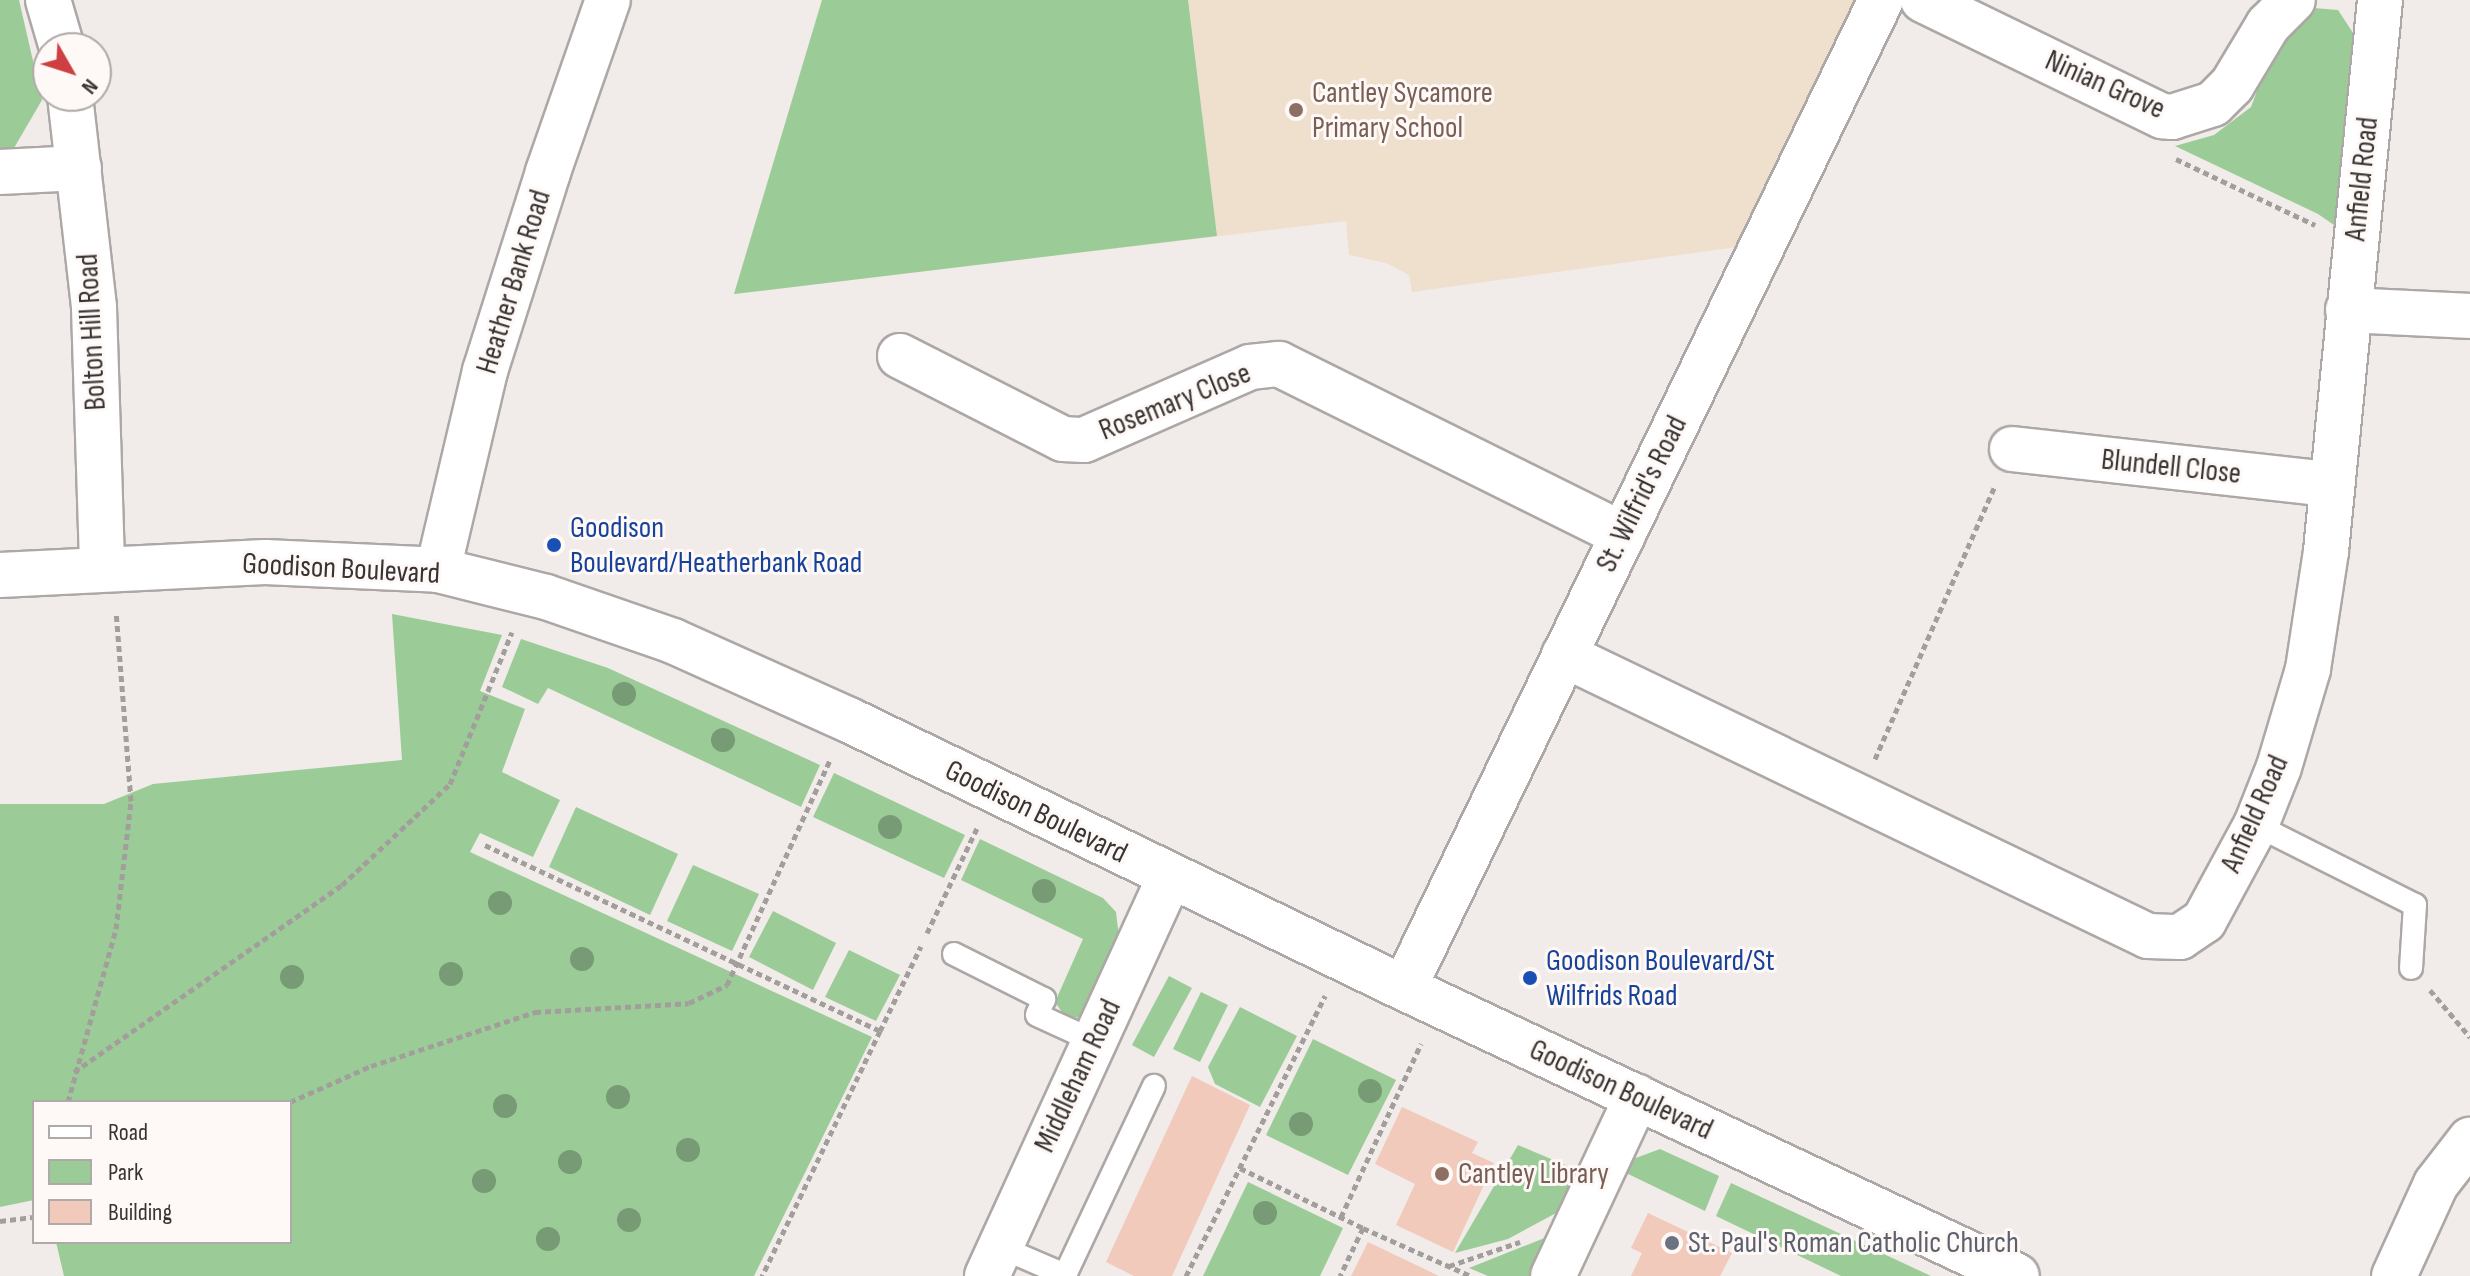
<!DOCTYPE html>
<html>
<head>
<meta charset="utf-8">
<style>
  body { margin:0 }
  #map { position:relative; width:2470px; height:1276px; overflow:hidden; background:#f1ebe9; font-family:"Sofia Sans Condensed",sans-serif }
  div>[style] { position:absolute }
  [style*='--x'] { left:calc(var(--x)*1px); top:calc(var(--y)*1px); width:calc(var(--w)*1px); rotate:calc(var(--a)*1deg) }
  .education>* { inset:0; background:#efe0cd }
  .green>* { inset:0; background:#9bcc97 }
  .building>* { inset:0; background:#f1cabc }
  .path>* { height:5px; margin-top:-2.5px; transform-origin:0; background:repeating-linear-gradient(90deg,#a29e9c 0 6px,transparent 0 10px) }
  .roads { filter:drop-shadow(2px 0 #ada7a5) drop-shadow(-2px 0 #ada7a5) drop-shadow(0 2px #ada7a5) drop-shadow(0 -2px #ada7a5) }
  .service>* { height:22px; margin:-11px; padding:0 11px; transform-origin:11px; border-radius:11px; background:#fff }
  .minor>* { height:44px; margin:-22px; padding:0 22px; transform-origin:22px; border-radius:22px; background:#fff }
  .tertiary>* { height:44px; margin:-22px; padding:0 22px; transform-origin:22px; border-radius:22px; background:#fff }
  .trees>* { width:24px; height:24px; margin:-12px; border-radius:50%; background:#779b74 }
  .dots>* { width:22px; height:22px; translate:-50% -50%; box-sizing:border-box; border:4px solid #fef8f6; border-radius:50% }
  span { translate:-50% -50%; white-space:nowrap; text-align:center; line-height:1.15; -webkit-text-stroke:6px #fef8f6; paint-order:stroke }
  .street-label { font-size:30px; color:#373433 }
  .education-label { font-size:30px; color:#785e54 }
  .left { translate:0 -50%; text-align:left }
  .transit-label { font-size:30px; color:#164399 }
  .worship-label { font-size:30px; color:#5b616d }
  .legend { position:absolute; left:32px; top:1100px; width:260px; height:144px; box-sizing:border-box; background:#fef8f6; border:2px solid #aeaaa8; margin:0; padding:10px 14px; list-style:none; font-size:24px; color:#373433 }
  .legend li { display:flex; align-items:center; gap:16px; height:40px }
  .legend b { width:40px; border:2px solid #aeaaa8 }
  .north { position:absolute; left:32px; top:32px; width:80px; height:80px; box-sizing:border-box; background:#fef8f6; border:2px solid #aeaaa8; border-radius:50%; rotate:129deg; font-size:22px; font-weight:700; line-height:32px; text-align:center; color:#373433 }
  .north::after { content:''; display:block; margin:auto; width:28px; height:36px; background:#ce3f42; clip-path:polygon(50% 0,100% 100%,50% 72%,0 100%) }
</style>
</head>
<body>
<div id="map">
  <div class="education">
    <i style="clip-path:polygon(822px 0,1856px 0,1737px 247px,1412px 292px,1409px 275px,1386px 263px,1349px 255px,1346px 221px,734px 294px)"></i>
  </div>
  <div class="green">
    <i style="clip-path:polygon(0 0,19px 0,42px 100px,14px 148px,0 150px)"></i>
    <i style="clip-path:polygon(822px 0,1188px 0,1217px 236px,734px 294px)"></i>
    <i style="clip-path:polygon(2314px 8px,2338px 10px,2359px 42px,2347px 234px,2318px 214px,2175px 146px,2214px 135px,2251px 107px,2267px 64px)"></i>
    <i style="clip-path:polygon(392px 614px,502px 635px,480px 691px,525px 709px,502px 772px,560px 800px,533px 857px,480px 833px,470px 852px,872px 1037px,754px 1276px,64px 1276px,56px 1242px,290px 1242px,290px 1102px,34px 1102px,34px 1200px,0 1207px,0 804px,104px 804px,153px 784px,402px 760px)"></i>
    <i style="clip-path:polygon(521px 639px,608px 668px,820px 765px,801px 807px,548px 688px,538px 704px,502px 687px)"></i>
    <i style="clip-path:polygon(834px 773px,965px 835px,944px 878px,813px 817px)"></i>
    <i style="clip-path:polygon(576px 807px,678px 854px,650px 915px,549px 867px)"></i>
    <i style="clip-path:polygon(980px 839px,1103px 898px,1116px 912px,1119px 937px,1084px 1019px,1064px 1015px,1055px 1002px,1083px 939px,961px 880px)"></i>
    <i style="clip-path:polygon(693px 865px,759px 894px,732px 951px,667px 921px)"></i>
    <i style="clip-path:polygon(773px 911px,836px 943px,813px 990px,749px 957px)"></i>
    <i style="clip-path:polygon(849px 950px,900px 975px,876px 1021px,825px 997px)"></i>
    <i style="clip-path:polygon(1169px 976px,1192px 988px,1154px 1057px,1132px 1045px)"></i>
    <i style="clip-path:polygon(1201px 992px,1228px 1005px,1200px 1062px,1173px 1049px)"></i>
    <i style="clip-path:polygon(1240px 1007px,1297px 1036px,1260px 1107px,1215px 1084px,1208px 1067px)"></i>
    <i style="clip-path:polygon(1313px 1039px,1396px 1080px,1348px 1175px,1266px 1135px)"></i>
    <i style="clip-path:polygon(1518px 1145px,1577px 1170px,1558px 1212px,1508px 1239px,1455px 1253px)"></i>
    <i style="clip-path:polygon(1660px 1149px,1719px 1176px,1705px 1211px,1624px 1172px,1633px 1159px)"></i>
    <i style="clip-path:polygon(1248px 1182px,1343px 1228px,1320px 1276px,1203px 1276px)"></i>
    <i style="clip-path:polygon(1731px 1183px,1931px 1276px,1841px 1276px,1716px 1216px)"></i>
    <i style="clip-path:polygon(1552px 1235px,1532px 1276px,1488px 1276px,1469px 1268px)"></i>
  </div>
  <div class="building">
    <i style="clip-path:polygon(1192px 1076px,1250px 1105px,1172px 1276px,1134px 1276px,1106px 1262px)"></i>
    <i style="clip-path:polygon(1402px 1107px,1478px 1142px,1472px 1153px,1494px 1163px,1453px 1252px,1396px 1225px,1415px 1184px,1375px 1164px)"></i>
    <i style="clip-path:polygon(1648px 1213px,1732px 1253px,1720px 1276px,1631px 1276px,1642px 1253px,1631px 1248px)"></i>
    <i style="clip-path:polygon(1368px 1242px,1439px 1276px,1351px 1276px)"></i>
  </div>
  <div class="path">
    <i style="--x:2176;--y:159;--w:154;--a:25.4"></i>
    <i style="--x:1875;--y:759;--w:298;--a:-66.3"></i>
    <i style="--x:485;--y:845;--w:437;--a:25.2"></i>
    <i style="--x:880;--y:1031;--w:272;--a:115.7"></i>
    <i style="--x:927;--y:933;--w:119;--a:-64.5"></i>
    <i style="--x:2430;--y:990;--w:62;--a:49.6"></i>
    <i style="--x:880;--y:1031;--w:94;--a:-64.2"></i>
    <i style="--x:74;--y:1072;--w:327;--a:-34.9"></i>
    <i style="--x:342;--y:885;--w:148;--a:-43.1"></i>
    <i style="--x:450;--y:784;--w:164;--a:-67.8"></i>
    <i style="--x:68;--y:1102;--w:180;--a:-74.5"></i>
    <i style="--x:116;--y:929;--w:129;--a:-83.3"></i>
    <i style="--x:131;--y:801;--w:190;--a:-94.5"></i>
    <i style="--x:290;--y:1102;--w:89;--a:-24"></i>
    <i style="--x:371;--y:1066;--w:173;--a:-18.2"></i>
    <i style="--x:535;--y:1012;--w:154;--a:-3.3"></i>
    <i style="--x:689;--y:1003;--w:42;--a:-25.3"></i>
    <i style="--x:727;--y:985;--w:250;--a:-65.4"></i>
    <i style="--x:1240;--y:1168;--w:137;--a:26"></i>
    <i style="--x:1363;--y:1228;--w:53;--a:115.6"></i>
    <i style="--x:1341;--y:1217;--w:191;--a:-65.2"></i>
    <i style="--x:0;--y:1221;--w:34;--a:-7"></i>
    <i style="--x:1363;--y:1228;--w:118;--a:24"></i>
    <i style="--x:1449;--y:1266;--w:75;--a:-18.7"></i>
    <i style="--x:1186;--y:1276;--w:313;--a:-63.6"></i>
  </div>
  <div class="roads">
    <div class="service">
      <i style="--x:2256;--y:825;--w:178;--a:26.7"></i>
      <i style="--x:2415;--y:905;--w:63;--a:93.6"></i>
      <i style="--x:954;--y:954;--w:101;--a:26.6"></i>
      <i style="--x:1044;--y:999;--w:17;--a:114"></i>
      <i style="--x:1037;--y:1015;--w:63;--a:24.5"></i>
      <i style="--x:1000;--y:1247;--w:71;--a:23.3"></i>
      <i style="--x:1065;--y:1275;--w:209;--a:-64.8"></i>
    </div>
    <div class="minor">
      <i style="--x:48;--y:0;--w:50;--a:73.7"></i>
      <i style="--x:1923;--y:0;--w:266;--a:25.9"></i>
      <i style="--x:2162;--y:116;--w:10;--a:6"></i>
      <i style="--x:2172;--y:117;--w:43;--a:-17.6"></i>
      <i style="--x:2213;--y:104;--w:27;--a:-45"></i>
      <i style="--x:2232;--y:85;--w:70;--a:-59"></i>
      <i style="--x:2268;--y:25;--w:35;--a:-45"></i>
      <i style="--x:70;--y:96;--w:213;--a:83.5"></i>
      <i style="--x:94;--y:308;--w:261;--a:88.2"></i>
      <i style="--x:0;--y:172;--w:79;--a:-2.9"></i>
      <i style="--x:2348;--y:310;--w:122;--a:2.8"></i>
      <i style="--x:900;--y:356;--w:183;--a:27"></i>
      <i style="--x:1063;--y:439;--w:21;--a:3"></i>
      <i style="--x:1084;--y:440;--w:181;--a:-23.7"></i>
      <i style="--x:1250;--y:367;--w:29;--a:-6"></i>
      <i style="--x:1279;--y:364;--w:384;--a:26.4"></i>
      <i style="--x:2012;--y:449;--w:320;--a:6.3"></i>
      <i style="--x:438;--y:570;--w:204;--a:-76.7"></i>
      <i style="--x:485;--y:371;--w:209;--a:-72.4"></i>
      <i style="--x:548;--y:172;--w:182;--a:-70.8"></i>
      <i style="--x:1564;--y:655;--w:648;--a:25.7"></i>
      <i style="--x:2148;--y:936;--w:32;--a:2"></i>
      <i style="--x:2180;--y:937;--w:29;--a:-34"></i>
      <i style="--x:2204;--y:921;--w:109;--a:-61.6"></i>
      <i style="--x:2256;--y:825;--w:62;--a:-68.4"></i>
      <i style="--x:2279;--y:767;--w:102;--a:-73.5"></i>
      <i style="--x:2308;--y:669;--w:119;--a:-81.3"></i>
      <i style="--x:2326;--y:551;--w:554;--a:-84.4"></i>
      <i style="--x:1404;--y:988;--w:1097;--a:-64.23"></i>
      <i style="--x:987;--y:1276;--w:440;--a:-65.4"></i>
      <i style="--x:1553;--y:1276;--w:198;--a:-64.9"></i>
      <i style="--x:2394;--y:1276;--w:101;--a:-65.5"></i>
      <i style="--x:2436;--y:1184;--w:56;--a:-52.3"></i>
    </div>
    <div class="tertiary">
      <i style="--x:0;--y:575;--w:265;--a:-2.8"></i>
      <i style="--x:265;--y:562;--w:173;--a:2.6"></i>
      <i style="--x:438;--y:570;--w:111;--a:14"></i>
      <i style="--x:546;--y:597;--w:134;--a:19.1"></i>
      <i style="--x:673;--y:641;--w:193;--a:24.2"></i>
      <i style="--x:849;--y:720;--w:616;--a:25.78"></i>
      <i style="--x:1404;--y:988;--w:677;--a:25.17"></i>
    </div>
  </div>
  <div class="trees">
    <i style="left:624px;top:694px"></i>
    <i style="left:723px;top:740px"></i>
    <i style="left:890px;top:827px"></i>
    <i style="left:1044px;top:891px"></i>
    <i style="left:500px;top:903px"></i>
    <i style="left:582px;top:959px"></i>
    <i style="left:451px;top:974px"></i>
    <i style="left:292px;top:977px"></i>
    <i style="left:1370px;top:1091px"></i>
    <i style="left:618px;top:1097px"></i>
    <i style="left:505px;top:1106px"></i>
    <i style="left:1301px;top:1124px"></i>
    <i style="left:688px;top:1150px"></i>
    <i style="left:570px;top:1162px"></i>
    <i style="left:484px;top:1181px"></i>
    <i style="left:1265px;top:1213px"></i>
    <i style="left:629px;top:1220px"></i>
    <i style="left:548px;top:1239px"></i>
  </div>
  <div class="dots">
    <i style="left:1296px;top:110px;background:#8d6e63"></i>
    <i style="left:554px;top:545px;background:#1a4fb4"></i>
    <i style="left:1530px;top:978px;background:#1a4fb4"></i>
    <i style="left:1442px;top:1174px;background:#8d6e63"></i>
    <i style="left:1672px;top:1243px;background:#6b7280"></i>
  </div>
  <div class="street-label">
    <span style="left:2105px;top:85px;rotate:24deg">Ninian Grove</span>
    <span style="left:2362px;top:179px;rotate:-84deg">Anfield Road</span>
    <span style="left:514px;top:282px;rotate:-73deg">Heather Bank Road</span>
    <span style="left:92px;top:332px;rotate:-93deg">Bolton Hill Road</span>
    <span style="left:1175px;top:402px;rotate:-22deg">Rosemary Close</span>
    <span style="left:2171px;top:467px;rotate:6deg">Blundell Close</span>
    <span style="left:1642px;top:494px;rotate:-64deg">St. Wilfrid's Road</span>
    <span style="left:341px;top:569px;rotate:3deg">Goodison Boulevard</span>
    <span style="left:1036px;top:812px;rotate:26deg">Goodison Boulevard</span>
    <span style="left:2255px;top:814px;rotate:-66deg">Anfield Road</span>
    <span style="left:1078px;top:1076px;rotate:-65deg">Middleham Road</span>
    <span style="left:1621px;top:1090px;rotate:25deg">Goodison Boulevard</span>
  </div>
  <div class="education-label">
    <span class="left" style="left:1312px;top:110px">Cantley Sycamore<br>Primary School</span>
    <span class="left" style="left:1458px;top:1174px">Cantley Library</span>
  </div>
  <div class="transit-label">
    <span class="left" style="left:570px;top:545px">Goodison<br>Boulevard/Heatherbank Road</span>
    <span class="left" style="left:1546px;top:978px">Goodison Boulevard/St<br>Wilfrids Road</span>
  </div>
  <div class="worship-label">
    <span class="left" style="left:1688px;top:1243px">St. Paul's Roman Catholic Church</span>
  </div>
  <ul class="legend">
  <li><b style="height:10px;background:#fff"></b>Road</li>
  <li><b style="height:22px;background:#9bcc97"></b>Park</li>
  <li><b style="height:22px;background:#f1cabc"></b>Building</li>
  </ul>
  <div class="north">N</div>
</div>
</body>
</html>
